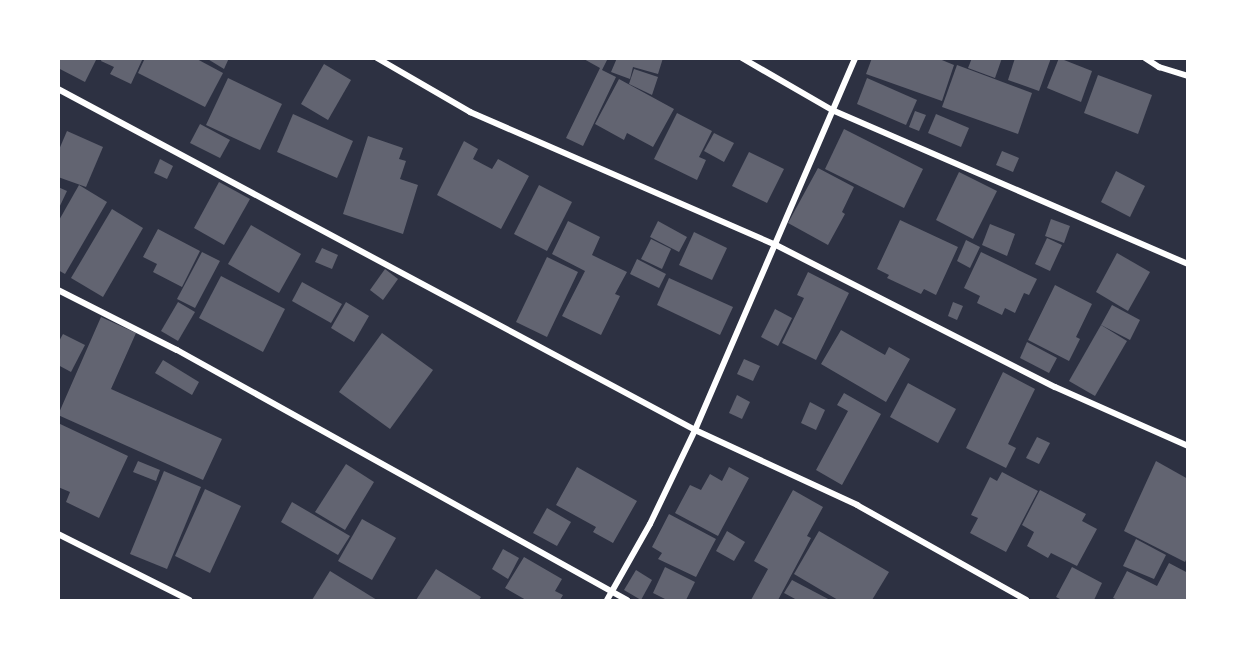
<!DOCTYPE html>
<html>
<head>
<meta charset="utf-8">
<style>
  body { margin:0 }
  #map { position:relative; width:1246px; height:659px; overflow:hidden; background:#2d3142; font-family:"PT Sans",sans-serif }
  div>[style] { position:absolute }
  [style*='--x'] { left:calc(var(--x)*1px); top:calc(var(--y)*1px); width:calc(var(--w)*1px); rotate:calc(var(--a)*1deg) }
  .building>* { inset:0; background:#626471 }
  .minor>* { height:6px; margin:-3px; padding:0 3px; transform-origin:3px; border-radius:3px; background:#fff }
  span { translate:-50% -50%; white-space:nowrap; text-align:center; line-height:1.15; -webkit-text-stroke:4.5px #fff; paint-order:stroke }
  .frame { position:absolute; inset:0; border:60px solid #fff; pointer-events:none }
</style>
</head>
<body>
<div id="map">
  <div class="building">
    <i style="clip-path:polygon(58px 58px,97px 58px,85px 82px,58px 68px)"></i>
    <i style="clip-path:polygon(102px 58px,143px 58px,131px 84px,110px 74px,114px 67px,101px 61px)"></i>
    <i style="clip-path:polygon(145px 58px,195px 58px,223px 73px,205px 107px,138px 73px)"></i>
    <i style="clip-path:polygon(206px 58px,229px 58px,224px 69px)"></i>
    <i style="clip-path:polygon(582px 58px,608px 58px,602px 70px,616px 77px,583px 146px,566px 138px,600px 68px)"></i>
    <i style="clip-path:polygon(617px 58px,663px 58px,658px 74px,633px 67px,630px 79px,611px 72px)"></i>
    <i style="clip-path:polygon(872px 58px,937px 58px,954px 65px,942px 101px,866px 74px)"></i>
    <i style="clip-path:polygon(972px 58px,1002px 58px,995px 78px,968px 68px)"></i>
    <i style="clip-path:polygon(1015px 58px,1051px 58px,1039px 91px,1008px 80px)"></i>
    <i style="clip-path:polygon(1059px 58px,1092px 71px,1081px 102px,1047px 88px)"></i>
    <i style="clip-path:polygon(324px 64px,351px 80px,328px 120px,301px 104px)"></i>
    <i style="clip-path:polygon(957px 65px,1032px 93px,1018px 134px,942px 107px)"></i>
    <i style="clip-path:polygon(634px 69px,658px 77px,652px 95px,629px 84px)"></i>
    <i style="clip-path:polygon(1098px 75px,1152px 95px,1138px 134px,1084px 113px)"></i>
    <i style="clip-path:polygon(228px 78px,282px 104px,260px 150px,206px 125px)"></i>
    <i style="clip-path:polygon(867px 78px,917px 100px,906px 125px,857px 104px)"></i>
    <i style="clip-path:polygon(619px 79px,674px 109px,653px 147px,627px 133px,624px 140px,595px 124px)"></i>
    <i style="clip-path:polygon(915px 111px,926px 115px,919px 131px,909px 127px)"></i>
    <i style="clip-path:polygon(677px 113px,712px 131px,699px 157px,706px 160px,697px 180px,654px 159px)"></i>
    <i style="clip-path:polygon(293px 114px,353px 141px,337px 178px,277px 152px)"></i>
    <i style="clip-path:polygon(936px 114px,969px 128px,961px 147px,928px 133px)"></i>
    <i style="clip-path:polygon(200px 124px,230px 140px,220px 158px,190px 143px)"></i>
    <i style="clip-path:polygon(844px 129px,923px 169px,904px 208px,825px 169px)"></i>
    <i style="clip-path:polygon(67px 131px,103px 147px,86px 187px,58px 177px,58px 152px)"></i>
    <i style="clip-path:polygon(714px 133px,734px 143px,724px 162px,704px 151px)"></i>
    <i style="clip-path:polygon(368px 136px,403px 148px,399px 159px,406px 161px,400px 179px,418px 185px,403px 234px,343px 214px)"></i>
    <i style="clip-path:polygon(464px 141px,478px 149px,473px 159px,492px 169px,498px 159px,529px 176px,501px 229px,437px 195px)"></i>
    <i style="clip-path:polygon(1002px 151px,1019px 158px,1013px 172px,996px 165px)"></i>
    <i style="clip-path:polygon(749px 152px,784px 169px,767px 203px,732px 186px)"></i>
    <i style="clip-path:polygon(160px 159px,173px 166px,167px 179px,154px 173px)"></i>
    <i style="clip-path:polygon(818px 168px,854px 187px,842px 212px,845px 214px,828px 245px,788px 223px)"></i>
    <i style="clip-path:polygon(1116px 171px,1145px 186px,1130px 217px,1101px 202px)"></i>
    <i style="clip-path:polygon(959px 172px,997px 191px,973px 239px,936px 220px)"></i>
    <i style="clip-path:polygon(219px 182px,250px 199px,224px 245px,194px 228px)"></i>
    <i style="clip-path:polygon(79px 185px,107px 202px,65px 274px,58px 270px,58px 222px)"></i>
    <i style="clip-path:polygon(539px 185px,572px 202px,547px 251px,514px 234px)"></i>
    <i style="clip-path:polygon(58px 187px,67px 191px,58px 210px)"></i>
    <i style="clip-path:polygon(112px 209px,143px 228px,103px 297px,71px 278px)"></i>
    <i style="clip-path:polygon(1051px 219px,1070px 226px,1064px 243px,1045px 236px)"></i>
    <i style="clip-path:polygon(900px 220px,958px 247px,936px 295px,924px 289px,921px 294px,887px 278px,889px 275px,877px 269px)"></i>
    <i style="clip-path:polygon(568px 221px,600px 237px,592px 255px,627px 272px,615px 294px,620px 296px,601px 335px,562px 316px,585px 271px,552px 254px)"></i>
    <i style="clip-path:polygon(658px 221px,687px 237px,679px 252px,650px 237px)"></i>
    <i style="clip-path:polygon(990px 224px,1015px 234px,1007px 256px,982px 245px)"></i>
    <i style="clip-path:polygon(251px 225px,301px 254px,279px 293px,228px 264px)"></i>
    <i style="clip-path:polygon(158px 229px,200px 251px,182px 287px,153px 272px,157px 264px,143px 257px)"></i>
    <i style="clip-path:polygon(694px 232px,727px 248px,712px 280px,679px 265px)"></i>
    <i style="clip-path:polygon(1047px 238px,1062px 245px,1050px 271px,1035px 264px)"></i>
    <i style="clip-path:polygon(651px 239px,671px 249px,662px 269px,641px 259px)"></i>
    <i style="clip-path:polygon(966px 240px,980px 247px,970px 268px,957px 261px)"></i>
    <i style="clip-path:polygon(322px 248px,338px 255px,332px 269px,315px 262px)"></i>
    <i style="clip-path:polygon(202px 252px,220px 261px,195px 308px,177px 299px)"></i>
    <i style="clip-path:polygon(981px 252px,1037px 279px,1029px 295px,1024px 293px,1015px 313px,1005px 308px,1002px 315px,977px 303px,980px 296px,964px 288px)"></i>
    <i style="clip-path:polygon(1117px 253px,1150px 272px,1128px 311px,1096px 292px)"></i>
    <i style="clip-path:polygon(547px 257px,578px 272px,547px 337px,516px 322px)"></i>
    <i style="clip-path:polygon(637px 259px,666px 274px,659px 288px,630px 274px)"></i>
    <i style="clip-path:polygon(385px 269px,398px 279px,383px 300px,370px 290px)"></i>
    <i style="clip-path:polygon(808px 272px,849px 293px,816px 360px,782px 343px,804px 298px,797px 295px)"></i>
    <i style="clip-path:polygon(221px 276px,285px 309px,263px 352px,199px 318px)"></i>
    <i style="clip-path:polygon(669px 278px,733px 307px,720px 335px,657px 305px)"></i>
    <i style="clip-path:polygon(302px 282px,342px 304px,331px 323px,292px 301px)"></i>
    <i style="clip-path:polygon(1055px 285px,1092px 304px,1076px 337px,1080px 339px,1069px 361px,1028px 340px)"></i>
    <i style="clip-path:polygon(178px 302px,195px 312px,178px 341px,161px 331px)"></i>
    <i style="clip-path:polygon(346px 302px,369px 316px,354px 342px,331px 328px)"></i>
    <i style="clip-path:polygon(953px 302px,963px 306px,957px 320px,948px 316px)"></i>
    <i style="clip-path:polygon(1112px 305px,1140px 320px,1130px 340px,1101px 325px)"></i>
    <i style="clip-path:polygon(775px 309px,792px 318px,778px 346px,761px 337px)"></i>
    <i style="clip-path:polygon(101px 317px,136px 333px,111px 389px,222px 439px,203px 480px,58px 415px)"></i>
    <i style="clip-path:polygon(1101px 325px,1127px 341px,1095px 396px,1069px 381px)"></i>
    <i style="clip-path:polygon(841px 330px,885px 355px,889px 347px,910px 359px,886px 402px,821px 364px)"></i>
    <i style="clip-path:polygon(382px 333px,433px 370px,390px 429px,339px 392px)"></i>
    <i style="clip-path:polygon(63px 334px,85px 345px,71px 372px,58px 365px,58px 343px)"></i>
    <i style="clip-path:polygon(1027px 342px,1057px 358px,1049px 373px,1020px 358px)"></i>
    <i style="clip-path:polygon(744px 359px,760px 366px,753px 381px,737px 374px)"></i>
    <i style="clip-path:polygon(163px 360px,199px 382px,192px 395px,155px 373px)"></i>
    <i style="clip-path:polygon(1003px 372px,1035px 389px,1008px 444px,1016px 448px,1006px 468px,966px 448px)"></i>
    <i style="clip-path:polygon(908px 383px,956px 409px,938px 443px,890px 417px)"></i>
    <i style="clip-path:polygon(844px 393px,881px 414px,842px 485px,816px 470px,848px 411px,837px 405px)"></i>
    <i style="clip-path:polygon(737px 395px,750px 402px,742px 419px,729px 413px)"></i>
    <i style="clip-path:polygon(810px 402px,825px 410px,816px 430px,801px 423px)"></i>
    <i style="clip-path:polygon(58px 423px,128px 456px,99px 518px,66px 502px,70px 492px,58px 487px)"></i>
    <i style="clip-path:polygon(1037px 437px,1050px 443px,1039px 464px,1026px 458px)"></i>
    <i style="clip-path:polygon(138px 461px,160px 470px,156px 481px,133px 472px)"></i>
    <i style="clip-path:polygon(1156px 461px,1188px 479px,1188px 556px,1185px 562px,1124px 531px)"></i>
    <i style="clip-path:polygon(346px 464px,374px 482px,345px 530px,315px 512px)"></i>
    <i style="clip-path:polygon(577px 467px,637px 501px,613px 543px,593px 532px,596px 527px,556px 505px)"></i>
    <i style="clip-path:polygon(729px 467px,749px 478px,718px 536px,675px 513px,690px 485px,701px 490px,710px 474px,722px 481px)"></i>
    <i style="clip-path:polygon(164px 471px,201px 487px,167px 569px,130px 554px)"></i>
    <i style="clip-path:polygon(1002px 472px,1038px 491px,1006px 552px,970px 533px,978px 518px,971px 515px,990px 477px,997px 481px)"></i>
    <i style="clip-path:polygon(205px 489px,241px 506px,210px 573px,175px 556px)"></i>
    <i style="clip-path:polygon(793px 490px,823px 507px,807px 536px,811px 538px,778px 600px,751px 600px,768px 569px,754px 561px)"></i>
    <i style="clip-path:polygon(1040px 490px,1086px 514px,1082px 521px,1097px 529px,1077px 566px,1051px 553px,1048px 558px,1027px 546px,1034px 532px,1022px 525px)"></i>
    <i style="clip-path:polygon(292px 502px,350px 536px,338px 555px,281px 522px)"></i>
    <i style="clip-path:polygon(547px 508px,571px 522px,557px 546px,533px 533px)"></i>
    <i style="clip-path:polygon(669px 514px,716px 539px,696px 577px,658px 559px,662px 553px,652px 547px)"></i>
    <i style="clip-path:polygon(362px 519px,396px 538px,372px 580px,338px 561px)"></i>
    <i style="clip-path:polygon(727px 531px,745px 542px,734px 561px,716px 551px)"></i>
    <i style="clip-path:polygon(819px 531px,889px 572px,872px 600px,838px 600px,794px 574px)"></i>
    <i style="clip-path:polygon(1136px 539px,1166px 555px,1154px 579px,1123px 566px)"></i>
    <i style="clip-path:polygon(503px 549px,519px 558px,508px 579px,492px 569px)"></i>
    <i style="clip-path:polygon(524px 557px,562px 579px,555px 591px,563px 595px,560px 600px,526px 600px,505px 588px)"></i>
    <i style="clip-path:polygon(1169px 563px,1188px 573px,1188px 600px,1118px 600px,1113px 598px,1127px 571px,1157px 586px)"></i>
    <i style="clip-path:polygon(665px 567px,695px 582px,686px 600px,667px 600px,653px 593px)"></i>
    <i style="clip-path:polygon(1072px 567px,1102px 583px,1094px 600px,1062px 600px,1056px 597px)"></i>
    <i style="clip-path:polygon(436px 569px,481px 597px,479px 600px,416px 600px)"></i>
    <i style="clip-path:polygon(636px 570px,652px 580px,641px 600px,624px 590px)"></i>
    <i style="clip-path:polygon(330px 571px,377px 600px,312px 600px)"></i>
    <i style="clip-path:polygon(792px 580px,830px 600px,797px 600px,784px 593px)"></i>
  </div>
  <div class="minor">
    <i style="--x:377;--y:58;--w:108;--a:30.1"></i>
    <i style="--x:470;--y:112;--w:331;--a:23.5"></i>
    <i style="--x:774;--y:244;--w:315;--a:27"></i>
    <i style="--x:1055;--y:387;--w:145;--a:23.9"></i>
    <i style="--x:742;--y:58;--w:104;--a:30"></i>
    <i style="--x:832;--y:110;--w:388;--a:23.4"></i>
    <i style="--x:1145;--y:58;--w:17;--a:33"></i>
    <i style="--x:1159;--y:67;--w:30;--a:17"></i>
    <i style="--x:58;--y:89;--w:723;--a:28.16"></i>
    <i style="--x:695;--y:430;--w:179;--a:24.8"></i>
    <i style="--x:857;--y:505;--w:194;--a:29.3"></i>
    <i style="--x:58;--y:290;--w:133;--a:26.8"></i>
    <i style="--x:177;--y:350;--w:515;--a:29.05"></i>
    <i style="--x:58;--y:534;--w:147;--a:26.7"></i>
    <i style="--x:607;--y:600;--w:87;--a:-60.5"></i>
    <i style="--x:650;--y:524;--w:104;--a:-64.4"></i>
    <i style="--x:695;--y:430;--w:405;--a:-66.7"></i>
  </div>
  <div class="frame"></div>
</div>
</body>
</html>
